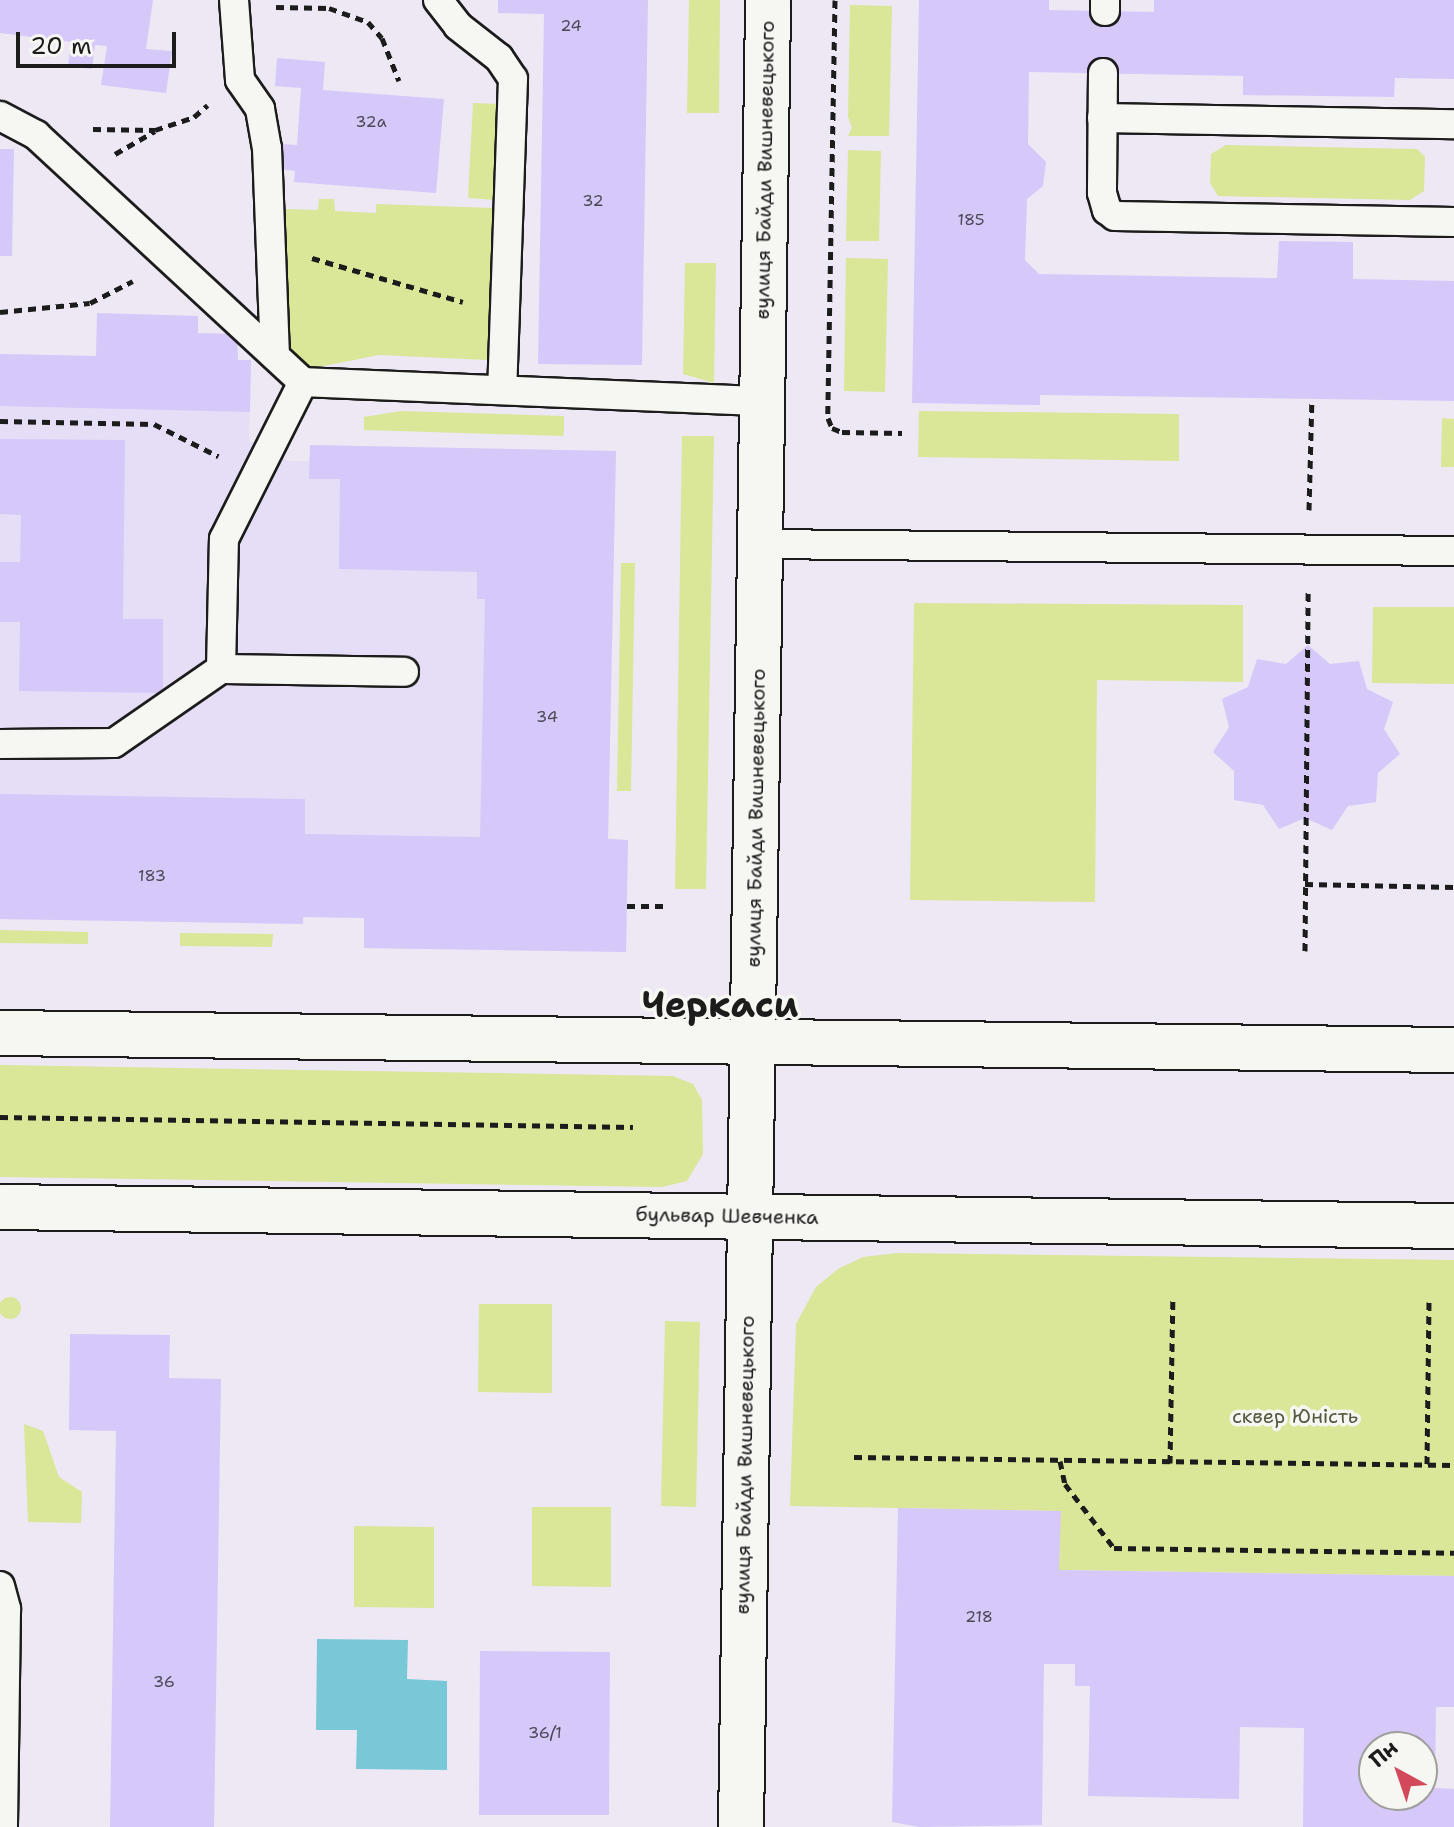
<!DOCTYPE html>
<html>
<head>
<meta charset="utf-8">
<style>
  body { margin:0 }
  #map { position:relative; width:1454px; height:1827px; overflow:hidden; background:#ede8f4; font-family:"Shantell Sans",sans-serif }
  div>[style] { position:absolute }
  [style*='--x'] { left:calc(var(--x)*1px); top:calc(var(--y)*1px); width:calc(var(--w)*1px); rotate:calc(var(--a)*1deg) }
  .built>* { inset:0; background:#e6def6 }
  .green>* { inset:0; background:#dae698 }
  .round { border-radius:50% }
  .water>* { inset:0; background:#79c8d7 }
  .building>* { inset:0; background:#d7c8fa }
  .path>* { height:5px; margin-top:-2.5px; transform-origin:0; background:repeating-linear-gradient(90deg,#1c1c1c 0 8px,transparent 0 14px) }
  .roads { filter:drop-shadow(2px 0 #1c1c1c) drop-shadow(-2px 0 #1c1c1c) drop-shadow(0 2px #1c1c1c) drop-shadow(0 -2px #1c1c1c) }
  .lane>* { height:28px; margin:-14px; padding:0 14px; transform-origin:14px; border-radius:14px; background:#f6f6f2 }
  .secondary>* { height:44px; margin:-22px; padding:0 22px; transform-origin:22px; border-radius:22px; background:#f6f6f2 }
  span { translate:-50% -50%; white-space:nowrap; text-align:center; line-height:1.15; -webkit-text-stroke:7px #f6f6f2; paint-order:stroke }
  .number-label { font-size:16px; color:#4b4754 }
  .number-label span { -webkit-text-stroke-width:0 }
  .street-label { font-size:20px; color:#1c1c1c }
  .park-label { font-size:20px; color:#555941 }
  .town-label { font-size:36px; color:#1c1c1c; font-weight:700 }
  .north { position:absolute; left:1358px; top:1731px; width:80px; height:80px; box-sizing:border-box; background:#f6f6f2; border:2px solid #9f9f9c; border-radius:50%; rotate:320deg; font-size:22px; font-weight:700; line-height:32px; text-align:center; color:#1c1c1c }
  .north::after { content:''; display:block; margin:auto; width:28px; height:36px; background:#d1495b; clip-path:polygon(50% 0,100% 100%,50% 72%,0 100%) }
  .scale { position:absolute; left:16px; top:32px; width:160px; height:36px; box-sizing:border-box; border:4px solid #1c1c1c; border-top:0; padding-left:10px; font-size:24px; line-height:28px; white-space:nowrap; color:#1c1c1c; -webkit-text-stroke:6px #f6f6f2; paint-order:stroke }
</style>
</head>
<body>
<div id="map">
  <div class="built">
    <i style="clip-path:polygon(0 354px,251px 360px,249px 441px,289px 461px,310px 461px,310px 445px,616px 451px,608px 839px,628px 840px,626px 952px,364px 948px,364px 918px,304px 917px,303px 924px,0 919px)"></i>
  </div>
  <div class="green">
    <i style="clip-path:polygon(689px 0,720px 0,719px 113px,687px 113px)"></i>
    <i style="clip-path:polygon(850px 5px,892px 6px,889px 136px,848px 136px,852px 128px,848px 117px)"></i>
    <i style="clip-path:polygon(473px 103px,499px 104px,495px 200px,468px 198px)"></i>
    <i style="clip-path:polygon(1226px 145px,1417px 149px,1425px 157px,1424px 191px,1410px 200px,1218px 196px,1210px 183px,1211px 154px)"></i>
    <i style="clip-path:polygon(848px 150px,881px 151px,879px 241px,846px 241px)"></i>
    <i style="clip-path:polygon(319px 199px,334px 199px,335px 211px,376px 213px,376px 204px,494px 208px,487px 360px,379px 355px,308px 369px,289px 351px,284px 209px,318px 210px)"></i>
    <i style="clip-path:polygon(846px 258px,888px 259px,885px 392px,844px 391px)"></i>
    <i style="clip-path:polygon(685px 263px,716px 263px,714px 383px,683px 374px)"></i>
    <i style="clip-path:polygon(401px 411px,564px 416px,564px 430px,563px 436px,364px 430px,364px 417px)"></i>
    <i style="clip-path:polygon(919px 411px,1179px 414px,1179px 461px,918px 457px)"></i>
    <i style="clip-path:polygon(1442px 418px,1454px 419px,1454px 467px,1441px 467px)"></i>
    <i style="clip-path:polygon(682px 436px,714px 436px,706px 889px,675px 889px)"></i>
    <i style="clip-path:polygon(621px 563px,635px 563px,631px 791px,617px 791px)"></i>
    <i style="clip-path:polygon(914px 603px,1243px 605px,1243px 682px,1097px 680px,1095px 902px,910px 900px)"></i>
    <i style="clip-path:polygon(1373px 607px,1454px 607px,1454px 684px,1372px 683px)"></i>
    <i style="clip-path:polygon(0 930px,88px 932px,88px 944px,0 943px)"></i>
    <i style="clip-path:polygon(180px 933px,273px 934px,272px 947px,180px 946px)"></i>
    <i style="clip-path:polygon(0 1065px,673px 1076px,693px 1084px,702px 1100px,703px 1154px,687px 1181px,662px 1187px,0 1177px)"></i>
    <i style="clip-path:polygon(897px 1253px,1454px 1260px,1454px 1576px,1059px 1570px,1060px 1511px,790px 1506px,796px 1324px,816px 1287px,838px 1269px,863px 1257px)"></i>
    <i class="round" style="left:-1px;top:1297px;width:22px;height:22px"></i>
    <i style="clip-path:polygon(479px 1304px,552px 1304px,552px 1393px,478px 1392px)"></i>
    <i style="clip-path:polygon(665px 1321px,700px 1322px,696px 1507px,661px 1506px)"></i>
    <i style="clip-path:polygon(24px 1424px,43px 1431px,59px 1477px,82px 1492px,81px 1523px,28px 1522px)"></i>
    <i style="clip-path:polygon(532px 1507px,611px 1507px,611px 1587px,532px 1586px)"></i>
    <i style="clip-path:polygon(354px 1526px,434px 1527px,434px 1608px,354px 1607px)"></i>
  </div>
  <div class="water">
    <i style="clip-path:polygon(317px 1639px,408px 1640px,407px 1679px,447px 1681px,447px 1770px,356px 1769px,357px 1730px,316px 1730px)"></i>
  </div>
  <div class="building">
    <i style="clip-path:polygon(0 0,153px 0,146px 49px,172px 51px,166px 93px,101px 85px,107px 46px,95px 45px,92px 69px,68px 66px,71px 42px,0 33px)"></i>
    <i style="clip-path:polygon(498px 0,648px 0,642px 365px,538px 364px,544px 14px,498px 13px)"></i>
    <i style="clip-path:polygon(919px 0,1049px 0,1049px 10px,1154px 12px,1154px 0,1454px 0,1454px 79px,1395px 78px,1394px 97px,1243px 95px,1243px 76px,1029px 72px,1028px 144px,1046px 162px,1043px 186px,1027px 199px,1025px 260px,1039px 274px,1277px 278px,1279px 241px,1353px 242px,1353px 279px,1454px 281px,1454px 401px,1040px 395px,1040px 405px,912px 403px)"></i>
    <i style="clip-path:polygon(277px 58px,325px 62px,323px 90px,444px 99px,436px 193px,294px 182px,295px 171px,280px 169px,282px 144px,297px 145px,301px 88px,275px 86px)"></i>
    <i style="clip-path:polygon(0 149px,14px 149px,12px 256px,0 256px)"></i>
    <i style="clip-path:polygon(97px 313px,198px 316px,198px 333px,237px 334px,238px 360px,251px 360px,250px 412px,0 406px,0 354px,96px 356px)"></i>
    <i style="clip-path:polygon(0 439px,125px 440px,123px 619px,163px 619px,163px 693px,19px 691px,20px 622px,0 622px,0 562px,20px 562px,21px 515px,0 514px)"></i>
    <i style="clip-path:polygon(310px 445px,616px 451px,608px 839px,628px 840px,626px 952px,364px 948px,364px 918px,303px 917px,303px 924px,0 919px,0 794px,305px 799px,305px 834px,480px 837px,485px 599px,477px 599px,477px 572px,339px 569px,340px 479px,309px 479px)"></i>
    <i style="clip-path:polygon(1308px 645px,1330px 664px,1359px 661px,1367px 689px,1393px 702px,1384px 729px,1400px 754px,1378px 773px,1376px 802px,1348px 806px,1332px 830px,1305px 818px,1279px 829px,1263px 805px,1234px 800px,1234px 771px,1213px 752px,1229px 727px,1222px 699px,1248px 687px,1257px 659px,1286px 664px)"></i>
    <i style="clip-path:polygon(70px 1334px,170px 1335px,169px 1378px,221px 1379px,214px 1827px,110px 1827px,116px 1431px,69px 1430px)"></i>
    <i style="clip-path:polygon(evenodd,898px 1508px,1061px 1511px,1059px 1570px,1454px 1576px,1454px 1707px,1436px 1707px,1435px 1788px,1454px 1789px,1454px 1827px,1303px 1827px,1304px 1728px,1240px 1727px,1239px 1799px,1088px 1796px,1090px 1686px,1075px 1686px,1075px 1664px,1044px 1664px,1042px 1825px,920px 1827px,892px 1822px,898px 1508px,1374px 1747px,1422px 1747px,1422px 1795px,1374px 1795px,1374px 1747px)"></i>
    <i style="clip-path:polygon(480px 1651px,610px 1652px,609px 1815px,479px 1815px)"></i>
  </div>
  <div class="path">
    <i style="--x:835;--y:0;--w:418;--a:91"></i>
    <i style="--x:828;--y:418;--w:11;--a:68"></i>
    <i style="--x:832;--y:428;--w:11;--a:22"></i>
    <i style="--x:842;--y:432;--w:60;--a:1"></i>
    <i style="--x:276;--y:7;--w:53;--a:1.1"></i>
    <i style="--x:329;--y:8;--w:41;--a:19.7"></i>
    <i style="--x:368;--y:22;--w:21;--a:49"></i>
    <i style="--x:382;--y:38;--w:46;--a:68.4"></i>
    <i style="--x:93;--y:129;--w:62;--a:0.9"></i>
    <i style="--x:155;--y:130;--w:41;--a:-18.4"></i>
    <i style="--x:194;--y:117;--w:18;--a:-41"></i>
    <i style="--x:115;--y:154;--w:46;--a:-29.9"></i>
    <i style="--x:312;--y:258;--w:157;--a:16.2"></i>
    <i style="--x:0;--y:312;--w:90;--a:-5.7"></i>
    <i style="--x:90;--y:303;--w:48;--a:-27.1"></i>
    <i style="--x:0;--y:421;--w:154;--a:1.1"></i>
    <i style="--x:154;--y:424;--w:72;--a:26.6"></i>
    <i style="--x:1309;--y:510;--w:111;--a:-88.5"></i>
    <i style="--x:1305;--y:884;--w:149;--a:1.2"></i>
    <i style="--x:627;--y:906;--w:36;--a:0"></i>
    <i style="--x:1305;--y:951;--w:359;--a:-89.5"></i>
    <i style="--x:0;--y:1117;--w:633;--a:0.91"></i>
    <i style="--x:854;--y:1457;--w:600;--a:0.76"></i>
    <i style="--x:1060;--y:1461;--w:24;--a:78"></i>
    <i style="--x:1065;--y:1484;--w:81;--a:52.6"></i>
    <i style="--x:1114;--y:1548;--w:340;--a:0.8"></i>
    <i style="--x:1170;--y:1463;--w:166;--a:-89"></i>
    <i style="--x:1427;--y:1464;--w:162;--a:-89.3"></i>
  </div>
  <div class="roads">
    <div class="lane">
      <i style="--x:234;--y:0;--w:80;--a:85.7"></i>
      <i style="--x:240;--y:80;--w:35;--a:55"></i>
      <i style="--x:260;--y:109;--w:40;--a:80"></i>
      <i style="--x:267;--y:148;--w:208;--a:87.8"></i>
      <i style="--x:438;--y:0;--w:33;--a:52"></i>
      <i style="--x:458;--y:26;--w:52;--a:38"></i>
      <i style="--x:499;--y:58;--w:25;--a:56"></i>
      <i style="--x:513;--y:79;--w:310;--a:92"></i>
      <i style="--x:1105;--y:11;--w:11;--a:-90"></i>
      <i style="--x:1103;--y:73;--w:120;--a:90.5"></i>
      <i style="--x:1102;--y:193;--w:18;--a:74"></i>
      <i style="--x:1107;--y:210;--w:10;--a:37"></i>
      <i style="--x:1115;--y:216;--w:339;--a:1"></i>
      <i style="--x:0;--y:116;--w:41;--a:27.8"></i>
      <i style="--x:36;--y:135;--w:364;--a:42.8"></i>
      <i style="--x:303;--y:382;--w:459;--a:2.4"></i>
      <i style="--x:1102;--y:118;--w:352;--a:1"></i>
      <i style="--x:760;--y:544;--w:694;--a:0.58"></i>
      <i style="--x:221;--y:669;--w:183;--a:0.9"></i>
      <i style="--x:0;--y:744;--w:114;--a:-0.5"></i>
      <i style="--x:114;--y:743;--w:130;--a:-34.7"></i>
      <i style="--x:221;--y:669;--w:130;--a:-88.7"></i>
      <i style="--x:224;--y:539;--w:176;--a:-63.3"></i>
      <i style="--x:0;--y:1586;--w:24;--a:75"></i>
      <i style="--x:6;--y:1609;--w:218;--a:90.8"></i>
    </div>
    <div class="secondary">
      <i style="--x:0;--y:1033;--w:1454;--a:0.67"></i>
      <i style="--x:0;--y:1207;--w:1454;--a:0.75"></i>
      <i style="--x:741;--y:1827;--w:1827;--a:-89.15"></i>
    </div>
  </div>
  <div class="number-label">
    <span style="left:571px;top:26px">24</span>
    <span style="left:371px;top:122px">32а</span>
    <span style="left:593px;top:201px">32</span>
    <span style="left:971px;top:220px">185</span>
    <span style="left:547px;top:717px">34</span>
    <span style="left:152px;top:876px">183</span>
    <span style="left:979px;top:1617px">218</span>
    <span style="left:164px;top:1682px">36</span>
    <span style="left:545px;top:1733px">36/1</span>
  </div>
  <div class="street-label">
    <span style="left:765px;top:170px;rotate:-89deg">вулиця Байди Вишневецького</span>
    <span style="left:756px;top:818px;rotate:-89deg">вулиця Байди Вишневецького</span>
    <span style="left:727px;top:1216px;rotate:1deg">бульвар Шевченка</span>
    <span style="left:745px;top:1465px;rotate:-89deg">вулиця Байди Вишневецького</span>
  </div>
  <div class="park-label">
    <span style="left:1295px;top:1416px">сквер Юність</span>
  </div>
  <div class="town-label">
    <span style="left:720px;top:1005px">Черкаси</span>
  </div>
  <div class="north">Пн</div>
  <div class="scale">20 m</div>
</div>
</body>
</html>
